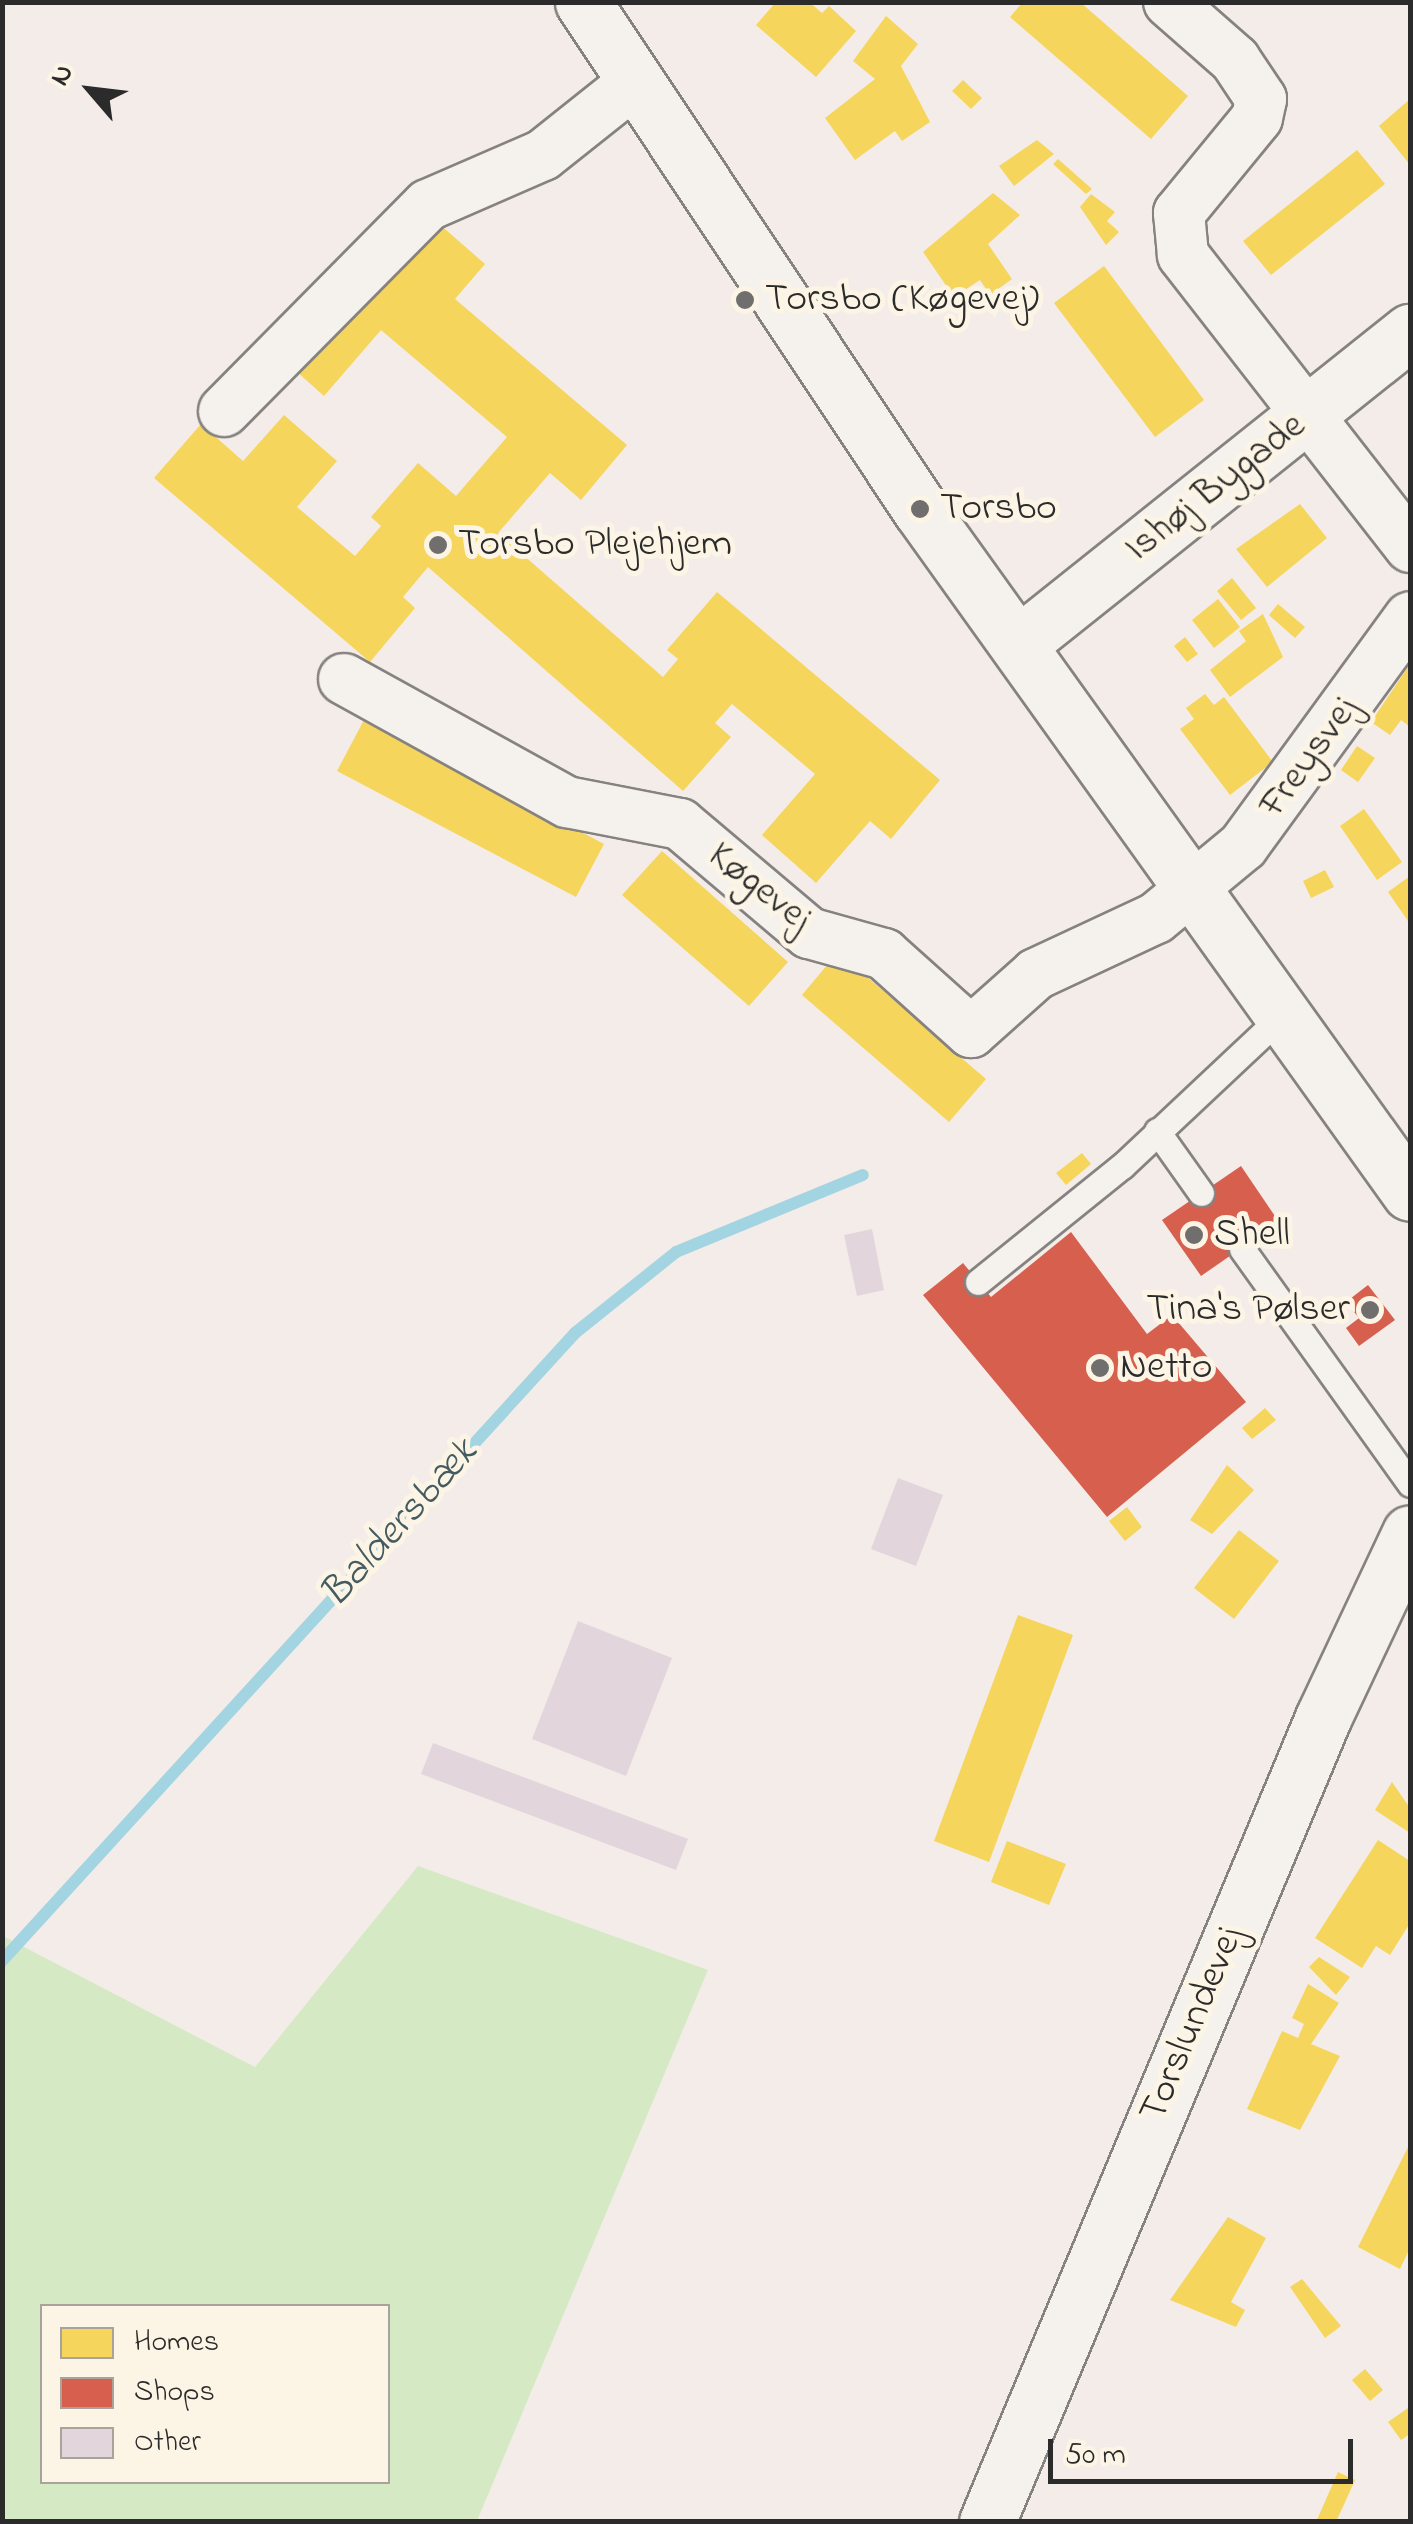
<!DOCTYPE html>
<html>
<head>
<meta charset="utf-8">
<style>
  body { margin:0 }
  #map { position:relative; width:1413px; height:2524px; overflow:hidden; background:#f4ece9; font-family:"Indie Flower",sans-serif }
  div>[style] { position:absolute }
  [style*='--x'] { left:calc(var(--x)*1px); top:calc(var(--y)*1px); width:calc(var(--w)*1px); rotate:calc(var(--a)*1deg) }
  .green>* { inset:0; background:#d5eac4 }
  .homes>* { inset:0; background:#f6d55c }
  .shops>* { inset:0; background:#d6604d }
  .stream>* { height:12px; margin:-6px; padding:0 6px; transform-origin:6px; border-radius:6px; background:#a2d5e1 }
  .building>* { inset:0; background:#e2d6dc }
  .roads { filter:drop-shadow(2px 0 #858280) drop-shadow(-2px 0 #858280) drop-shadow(0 2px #858280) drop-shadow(0 -2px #858280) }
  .service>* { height:25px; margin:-12.5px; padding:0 12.5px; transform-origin:12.5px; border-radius:12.5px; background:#f5f1ec }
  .minor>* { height:50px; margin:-25px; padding:0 25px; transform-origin:25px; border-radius:25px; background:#f5f1ec }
  .tertiary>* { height:55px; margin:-27.5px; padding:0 27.5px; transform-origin:27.5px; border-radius:27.5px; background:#f5f1ec }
  .dots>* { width:28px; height:28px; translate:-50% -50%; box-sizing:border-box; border:5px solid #fcf5e5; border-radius:50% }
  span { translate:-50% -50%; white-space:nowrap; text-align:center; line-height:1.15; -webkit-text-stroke:10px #fcf5e5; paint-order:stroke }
  .poi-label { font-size:40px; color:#2b2b2b }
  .left { translate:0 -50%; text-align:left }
  .right { translate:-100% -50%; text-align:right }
  .street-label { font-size:40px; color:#2b2b2b }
  .water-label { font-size:42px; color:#445b61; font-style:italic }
  .frame { position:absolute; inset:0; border:5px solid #2b2b2b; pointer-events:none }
  .legend { position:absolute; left:40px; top:2304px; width:350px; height:180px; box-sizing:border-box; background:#fcf5e5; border:2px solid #a8a49b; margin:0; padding:12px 18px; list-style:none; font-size:30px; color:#2b2b2b }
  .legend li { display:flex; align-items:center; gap:20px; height:50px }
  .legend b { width:50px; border:2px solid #a8a49b }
  .north { position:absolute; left:40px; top:40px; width:100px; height:100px; -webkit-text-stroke:8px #fcf5e5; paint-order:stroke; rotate:298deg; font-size:28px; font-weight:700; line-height:40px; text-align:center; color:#2b2b2b }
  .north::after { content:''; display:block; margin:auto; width:35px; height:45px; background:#2b2b2b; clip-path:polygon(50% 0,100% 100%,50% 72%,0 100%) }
  .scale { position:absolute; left:1048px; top:2439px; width:305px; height:45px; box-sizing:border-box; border:5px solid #2b2b2b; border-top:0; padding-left:12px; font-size:30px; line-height:35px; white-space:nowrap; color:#2b2b2b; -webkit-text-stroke:8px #fcf5e5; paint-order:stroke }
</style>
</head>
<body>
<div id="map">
  <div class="green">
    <i style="clip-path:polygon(evenodd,418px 1866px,708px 1970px,477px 2521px,3px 2521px,3px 1936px,255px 2067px,418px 1866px,42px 2306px,388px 2306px,388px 2482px,42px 2482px,42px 2306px)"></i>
  </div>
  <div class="homes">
    <i style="clip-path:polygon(776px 2px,809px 2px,822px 13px,829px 6px,856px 31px,816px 77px,756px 25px)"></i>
    <i style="clip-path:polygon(1023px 2px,1080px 2px,1188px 96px,1151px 139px,1010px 17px)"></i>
    <i style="clip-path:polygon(886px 16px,918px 44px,901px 66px,930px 122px,902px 141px,895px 131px,855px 160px,825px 118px,875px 79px,853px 61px)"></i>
    <i style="clip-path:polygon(963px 80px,982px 98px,971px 109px,952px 91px)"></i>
    <i style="clip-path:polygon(1410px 99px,1410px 165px,1379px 126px)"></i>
    <i style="clip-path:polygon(1037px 140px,1054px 154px,1014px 186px,999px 166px)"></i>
    <i style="clip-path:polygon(1357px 150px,1385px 184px,1271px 275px,1243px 241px)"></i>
    <i style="clip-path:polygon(1058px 159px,1092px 189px,1086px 194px,1053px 164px)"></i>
    <i style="clip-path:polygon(993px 193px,1020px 215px,988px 244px,1012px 279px,990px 295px,980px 280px,954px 297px,923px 252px)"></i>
    <i style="clip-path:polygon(1091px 194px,1115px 212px,1107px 221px,1119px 232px,1106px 245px,1080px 207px)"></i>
    <i style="clip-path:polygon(430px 216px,485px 264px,455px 299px,627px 445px,581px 500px,550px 473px,498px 533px,663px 677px,678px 659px,667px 650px,717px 592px,940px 780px,891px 839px,870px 821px,816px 883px,762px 835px,815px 774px,732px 704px,715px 723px,731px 737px,683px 791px,428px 567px,403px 597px,415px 608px,370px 662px,154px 478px,201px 424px,243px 461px,284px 415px,337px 461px,297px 507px,355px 556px,381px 526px,371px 517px,418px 463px,456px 496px,507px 437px,381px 330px,324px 396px,296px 371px)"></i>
    <i style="clip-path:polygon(1104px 266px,1204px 400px,1155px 437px,1054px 303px)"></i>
    <i style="clip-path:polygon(1300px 504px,1327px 538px,1267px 587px,1236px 549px)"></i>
    <i style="clip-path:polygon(1232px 578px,1256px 608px,1241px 620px,1217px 591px)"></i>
    <i style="clip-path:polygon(1218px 599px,1240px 627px,1214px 648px,1192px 620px)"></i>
    <i style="clip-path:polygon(1278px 604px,1305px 627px,1295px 638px,1269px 615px)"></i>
    <i style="clip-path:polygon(1263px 614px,1283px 657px,1230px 697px,1210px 670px,1246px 641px,1239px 631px)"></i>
    <i style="clip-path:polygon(1185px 637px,1198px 654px,1187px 662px,1174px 646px)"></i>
    <i style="clip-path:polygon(1410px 664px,1410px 727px,1401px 720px,1390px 735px,1371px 722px)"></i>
    <i style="clip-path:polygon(1205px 694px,1214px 705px,1224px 697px,1273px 762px,1230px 795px,1180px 729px,1194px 719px,1186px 708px)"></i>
    <i style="clip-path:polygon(365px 718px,604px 844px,576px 897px,337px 771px)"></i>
    <i style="clip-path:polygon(1357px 746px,1375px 758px,1358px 782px,1341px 770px)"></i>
    <i style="clip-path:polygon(1364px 809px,1402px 862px,1377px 880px,1340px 826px)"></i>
    <i style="clip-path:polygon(662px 851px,788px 962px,749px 1006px,622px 895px)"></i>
    <i style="clip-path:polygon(1325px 870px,1334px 887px,1311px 898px,1303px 881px)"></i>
    <i style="clip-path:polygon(1410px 876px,1410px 924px,1388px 892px)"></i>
    <i style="clip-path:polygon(838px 952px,986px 1079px,949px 1122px,802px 995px)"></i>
    <i style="clip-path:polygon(1082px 1153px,1091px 1164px,1066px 1185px,1056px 1173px)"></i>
    <i style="clip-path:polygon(1265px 1408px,1276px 1420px,1252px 1439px,1242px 1428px)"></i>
    <i style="clip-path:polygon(1227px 1465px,1254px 1490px,1212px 1534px,1190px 1520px)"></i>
    <i style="clip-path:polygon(1127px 1507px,1142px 1527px,1125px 1541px,1109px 1521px)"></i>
    <i style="clip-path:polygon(1239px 1530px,1279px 1561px,1234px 1619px,1194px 1588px)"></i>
    <i style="clip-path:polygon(1018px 1615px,1073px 1635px,989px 1862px,934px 1841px)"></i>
    <i style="clip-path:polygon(1392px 1782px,1410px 1808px,1410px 1833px,1375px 1810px)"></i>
    <i style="clip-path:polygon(1378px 1840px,1410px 1861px,1410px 1923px,1390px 1955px,1376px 1946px,1362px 1968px,1315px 1938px)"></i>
    <i style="clip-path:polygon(1007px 1841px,1066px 1864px,1049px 1905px,991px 1882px)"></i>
    <i style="clip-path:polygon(1319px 1957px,1350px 1977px,1336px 1995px,1309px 1967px)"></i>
    <i style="clip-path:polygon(1308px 1984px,1339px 2003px,1311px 2044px,1340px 2056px,1300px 2130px,1247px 2109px,1282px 2031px,1298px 2038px,1304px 2024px,1292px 2018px)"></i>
    <i style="clip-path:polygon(1410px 2143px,1410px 2248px,1400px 2269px,1358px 2247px)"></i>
    <i style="clip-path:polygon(1228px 2217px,1266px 2238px,1231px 2302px,1245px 2310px,1236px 2327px,1170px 2300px)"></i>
    <i style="clip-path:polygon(1302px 2279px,1341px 2326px,1325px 2338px,1290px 2287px)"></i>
    <i style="clip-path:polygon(1365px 2369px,1383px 2390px,1370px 2401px,1352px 2380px)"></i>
    <i style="clip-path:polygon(1408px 2408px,1410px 2434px,1401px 2440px,1388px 2422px)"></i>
    <i style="clip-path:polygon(1338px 2472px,1355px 2480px,1336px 2522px,1316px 2522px)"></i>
  </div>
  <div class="shops">
    <i style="clip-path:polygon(1241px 1166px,1279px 1222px,1201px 1276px,1162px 1220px)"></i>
    <i style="clip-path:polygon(1071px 1232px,1147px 1334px,1172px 1315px,1246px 1402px,1107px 1517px,923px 1295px,963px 1263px,991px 1297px)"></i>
    <i style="clip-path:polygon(1368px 1285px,1395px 1320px,1359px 1346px,1346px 1328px,1359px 1318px,1346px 1302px)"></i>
  </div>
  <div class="stream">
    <i style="--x:2;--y:1961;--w:850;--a:-47.62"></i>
    <i style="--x:575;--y:1333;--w:129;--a:-38.7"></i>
    <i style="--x:676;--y:1252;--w:202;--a:-22.4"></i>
  </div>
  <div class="building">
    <i style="clip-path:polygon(872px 1229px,884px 1290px,857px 1296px,844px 1235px)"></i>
    <i style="clip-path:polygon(898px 1478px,943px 1495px,916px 1566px,871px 1549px)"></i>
    <i style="clip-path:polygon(578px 1621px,672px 1658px,626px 1776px,532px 1739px)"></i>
    <i style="clip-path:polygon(433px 1743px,688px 1839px,676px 1870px,421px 1774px)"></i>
  </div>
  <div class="roads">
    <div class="service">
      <i style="--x:1157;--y:1131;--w:76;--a:54.6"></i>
      <i style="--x:1242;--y:1249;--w:289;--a:54.4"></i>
      <i style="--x:978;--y:1282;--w:185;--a:-38.9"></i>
      <i style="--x:1122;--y:1166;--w:224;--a:-43.2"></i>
    </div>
    <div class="minor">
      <i style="--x:1169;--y:2;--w:88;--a:41.3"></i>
      <i style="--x:1235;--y:60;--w:47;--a:56.3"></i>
      <i style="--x:1261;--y:99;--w:19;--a:102"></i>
      <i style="--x:1257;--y:118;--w:123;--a:129.4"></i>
      <i style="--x:1179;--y:213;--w:42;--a:84.6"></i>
      <i style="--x:1183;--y:255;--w:370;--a:52.1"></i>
      <i style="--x:224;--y:411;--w:290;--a:-45.3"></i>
      <i style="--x:428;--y:205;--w:125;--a:-23.5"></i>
      <i style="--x:543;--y:155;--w:119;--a:-38.5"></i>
      <i style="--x:344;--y:679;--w:255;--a:28.9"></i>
      <i style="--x:567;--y:802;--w:115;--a:11"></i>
      <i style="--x:680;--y:824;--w:169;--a:40.2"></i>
      <i style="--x:809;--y:933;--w:78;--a:15.6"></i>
      <i style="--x:884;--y:954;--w:117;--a:41.9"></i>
      <i style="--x:971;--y:1032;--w:87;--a:-41.7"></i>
      <i style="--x:1036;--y:974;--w:132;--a:-25"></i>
      <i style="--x:1156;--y:918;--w:113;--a:-39.6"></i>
      <i style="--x:1243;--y:846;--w:283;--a:-53.9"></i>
    </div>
    <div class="tertiary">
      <i style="--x:583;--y:2;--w:609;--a:56.39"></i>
      <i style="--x:920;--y:509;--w:841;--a:54.38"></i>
      <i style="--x:1020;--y:643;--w:499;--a:-38.6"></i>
      <i style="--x:987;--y:2522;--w:871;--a:-67.32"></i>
      <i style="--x:1323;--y:1718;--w:204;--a:-64.8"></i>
    </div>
  </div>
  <div class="dots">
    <i style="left:745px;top:300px;background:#716f6e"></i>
    <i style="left:920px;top:509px;background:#716f6e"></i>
    <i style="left:438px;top:545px;background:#716f6e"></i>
    <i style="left:1194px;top:1235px;background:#716f6e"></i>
    <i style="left:1370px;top:1310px;background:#716f6e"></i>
    <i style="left:1100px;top:1368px;background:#716f6e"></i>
  </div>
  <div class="poi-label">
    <span class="left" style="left:765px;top:300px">Torsbo (Køgevej)</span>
    <span class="left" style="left:940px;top:509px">Torsbo</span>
    <span class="left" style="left:458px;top:545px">Torsbo Plejehjem</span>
    <span class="left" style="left:1214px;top:1235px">Shell</span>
    <span class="right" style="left:1350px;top:1310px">Tina's Pølser</span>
    <span class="left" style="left:1120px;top:1368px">Netto</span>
  </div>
  <div class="street-label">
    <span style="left:1216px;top:488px;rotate:-38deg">Ishøj Bygade</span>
    <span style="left:1310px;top:758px;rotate:-54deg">Freysvej</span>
    <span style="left:759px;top:888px;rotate:38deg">Køgevej</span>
    <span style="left:1193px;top:2025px;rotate:-67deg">Torslundevej</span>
  </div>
  <div class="water-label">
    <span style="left:400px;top:1524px;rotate:-48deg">Baldersbæk</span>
  </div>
  <div class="frame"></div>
  <ul class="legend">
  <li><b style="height:28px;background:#f6d55c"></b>Homes</li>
  <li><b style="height:28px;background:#d6604d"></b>Shops</li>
  <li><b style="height:28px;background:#e2d6dc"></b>Other</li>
  </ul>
  <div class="north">N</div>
  <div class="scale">50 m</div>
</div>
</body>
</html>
